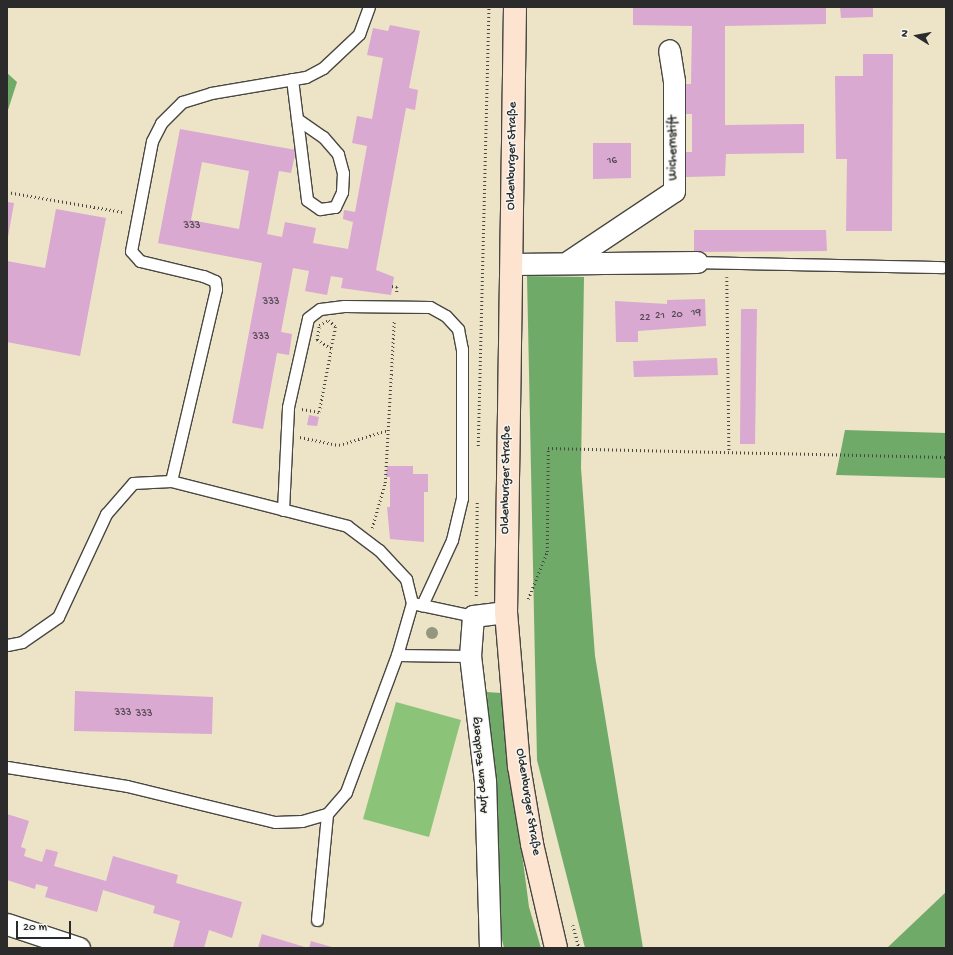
<!DOCTYPE html>
<html>
<head>
<meta charset="utf-8">
<style>
  body { margin:0 }
  #map { position:relative; width:953px; height:955px; overflow:hidden; background:#ede3c6; font-family:"Gochi Hand",sans-serif }
  div>[style] { position:absolute }
  [style*='--x'] { left:calc(var(--x)*1px); top:calc(var(--y)*1px); width:calc(var(--w)*1px); rotate:calc(var(--a)*1deg) }
  .green>* { inset:0; background:#8bc478 }
  .forest>* { inset:0; background:#70aa68 }
  .building>* { inset:0; background:#d9a9d1 }
  .path>* { height:2.5px; margin-top:-1.25px; transform-origin:0; background:repeating-linear-gradient(90deg,#484742 0 1px,transparent 0 4px) }
  .roads { filter:drop-shadow(1px 0 #484742) drop-shadow(-1px 0 #484742) drop-shadow(0 1px #484742) drop-shadow(0 -1px #484742) }
  .lane>* { height:11px; margin:-5.5px; padding:0 5.5px; transform-origin:5.5px; border-radius:5.5px; background:#fff }
  .street>* { height:21px; margin:-10.5px; padding:0 10.5px; transform-origin:10.5px; border-radius:10.5px; background:#fff }
  .secondary>* { height:22px; margin:-11px; padding:0 11px; transform-origin:11px; border-radius:11px; background:#fde4d0 }
  .trees>* { width:12px; height:12px; margin:-6px; border-radius:50%; background:#92977d }
  span { translate:-50% -50%; white-space:nowrap; text-align:center; line-height:1.15; -webkit-text-stroke:3px #f6f6f2; paint-order:stroke }
  .number-label { font-size:11px; color:#564a54 }
  .number-label span { -webkit-text-stroke-width:0 }
  .street-label { font-size:13px; color:#2b2b2b }
  .frame { position:absolute; inset:0; border:8px solid #2b2b2b; pointer-events:none }
  .north { position:absolute; left:897px; top:16px; width:40px; height:40px; -webkit-text-stroke:3px #f6f6f2; paint-order:stroke; rotate:281deg; font-size:11px; font-weight:700; line-height:16px; text-align:center; color:#2b2b2b }
  .north::after { content:''; display:block; margin:auto; width:14px; height:18px; background:#2b2b2b; clip-path:polygon(50% 0,100% 100%,50% 72%,0 100%) }
  .scale { position:absolute; left:16px; top:921px; width:55px; height:18px; box-sizing:border-box; border:2px solid #2b2b2b; border-top:0; padding-left:5px; font-size:12px; line-height:14px; white-space:nowrap; color:#2b2b2b; -webkit-text-stroke:3px #f6f6f2; paint-order:stroke }
</style>
</head>
<body>
<div id="map">
  <div class="green">
    <i style="clip-path:polygon(396px 702px,461px 720px,429px 837px,363px 819px)"></i>
  </div>
  <div class="forest">
    <i style="clip-path:polygon(7px 73px,17px 82px,7px 113px)"></i>
    <i style="clip-path:polygon(527px 276px,584px 277px,581px 468px,595px 656px,643px 948px,585px 948px,537px 760px)"></i>
    <i style="clip-path:polygon(845px 430px,946px 433px,946px 478px,836px 475px)"></i>
    <i style="clip-path:polygon(487px 692px,501px 693px,529px 907px,541px 948px,504px 948px,499px 927px)"></i>
    <i style="clip-path:polygon(946px 892px,946px 948px,887px 948px)"></i>
  </div>
  <div class="building">
    <i style="clip-path:polygon(633px 7px,826px 7px,826px 24px,725px 26px,725px 125px,804px 124px,804px 153px,726px 154px,725px 176px,686px 177px,686px 152px,692px 152px,692px 114px,685px 114px,685px 84px,691px 84px,692px 26px,633px 25px)"></i>
    <i style="clip-path:polygon(840px 7px,873px 7px,873px 17px,841px 18px)"></i>
    <i style="clip-path:polygon(evenodd,390px 25px,420px 31px,409px 88px,418px 90px,415px 110px,406px 108px,376px 270px,394px 277px,391px 295px,341px 288px,343px 278px,331px 276px,327px 295px,305px 291px,309px 271px,293px 268px,281px 332px,292px 334px,289px 355px,277px 353px,263px 429px,232px 423px,262px 263px,158px 243px,180px 129px,296px 150px,291px 173px,279px 171px,267px 234px,282px 237px,285px 222px,316px 228px,313px 243px,348px 249px,353px 222px,343px 219px,344px 210px,355px 212px,367px 146px,352px 143px,357px 116px,372px 119px,383px 58px,367px 55px,373px 28px,388px 31px,390px 25px,202px 162px,249px 171px,239px 229px,191px 220px,202px 162px)"></i>
    <i style="clip-path:polygon(863px 54px,893px 54px,892px 231px,846px 231px,847px 159px,836px 159px,835px 76px,863px 76px)"></i>
    <i style="clip-path:polygon(593px 143px,631px 143px,631px 178px,593px 179px)"></i>
    <i style="clip-path:polygon(7px 202px,14px 203px,8px 237px,7px 236px)"></i>
    <i style="clip-path:polygon(56px 209px,106px 218px,80px 356px,7px 342px,7px 261px,45px 268px)"></i>
    <i style="clip-path:polygon(694px 230px,826px 230px,827px 251px,694px 252px)"></i>
    <i style="clip-path:polygon(705px 299px,706px 326px,638px 331px,638px 342px,616px 342px,615px 301px,667px 304px,667px 300px)"></i>
    <i style="clip-path:polygon(741px 309px,757px 309px,755px 444px,740px 444px)"></i>
    <i style="clip-path:polygon(717px 358px,718px 375px,634px 377px,633px 361px)"></i>
    <i style="clip-path:polygon(309px 415px,319px 417px,317px 426px,307px 425px)"></i>
    <i style="clip-path:polygon(387px 466px,413px 466px,413px 474px,428px 474px,428px 492px,424px 492px,424px 542px,390px 539px,387px 507px,390px 507px,390px 477px,386px 477px)"></i>
    <i style="clip-path:polygon(75px 691px,213px 697px,212px 734px,74px 731px)"></i>
    <i style="clip-path:polygon(7px 814px,29px 821px,21px 847px,26px 849px,24px 856px,42px 862px,46px 849px,58px 852px,54px 866px,106px 881px,113px 856px,178px 875px,176px 883px,242px 902px,232px 938px,209px 930px,204px 948px,173px 948px,180px 921px,153px 913px,155px 906px,103px 890px,97px 912px,45px 897px,48px 887px,36px 884px,35px 889px,7px 880px)"></i>
    <i style="clip-path:polygon(262px 934px,308px 948px,258px 948px)"></i>
    <i style="clip-path:polygon(311px 941px,335px 948px,309px 948px)"></i>
  </div>
  <div class="path">
    <i style="--x:7;--y:192;--w:118;--a:9.8"></i>
    <i style="--x:727;--y:277;--w:174;--a:89.3"></i>
    <i style="--x:392;--y:286;--w:5;--a:11"></i>
    <i style="--x:397;--y:287;--w:5;--a:90"></i>
    <i style="--x:329;--y:320;--w:10;--a:45"></i>
    <i style="--x:336;--y:327;--w:23;--a:103"></i>
    <i style="--x:331;--y:349;--w:17;--a:-147"></i>
    <i style="--x:317;--y:340;--w:15;--a:-82"></i>
    <i style="--x:319;--y:325;--w:11;--a:-27"></i>
    <i style="--x:302;--y:409;--w:17;--a:10"></i>
    <i style="--x:319;--y:412;--w:64;--a:-79.2"></i>
    <i style="--x:300;--y:437;--w:40;--a:12"></i>
    <i style="--x:339;--y:445;--w:51;--a:-17"></i>
    <i style="--x:478;--y:446;--w:439;--a:-88.6"></i>
    <i style="--x:372;--y:528;--w:47;--a:-73.9"></i>
    <i style="--x:385;--y:483;--w:162;--a:-86.8"></i>
    <i style="--x:476;--y:596;--w:95;--a:-89.4"></i>
    <i style="--x:528;--y:599;--w:51;--a:-68"></i>
    <i style="--x:547;--y:552;--w:104;--a:-89.4"></i>
    <i style="--x:548;--y:448;--w:398;--a:1.3"></i>
    <i style="--x:573;--y:925;--w:24;--a:75"></i>
  </div>
  <div class="roads">
    <div class="lane">
      <i style="--x:292;--y:79;--w:122;--a:82.9"></i>
      <i style="--x:307;--y:200;--w:16;--a:35"></i>
      <i style="--x:320;--y:209;--w:15;--a:-8"></i>
      <i style="--x:335;--y:207;--w:17;--a:-65"></i>
      <i style="--x:342;--y:192;--w:19;--a:-87"></i>
      <i style="--x:343;--y:173;--w:20;--a:-105"></i>
      <i style="--x:338;--y:154;--w:23;--a:-131"></i>
      <i style="--x:323;--y:137;--w:32;--a:-145"></i>
      <i style="--x:697;--y:262;--w:245;--a:1.2"></i>
      <i style="--x:171;--y:481;--w:197;--a:-76.8"></i>
      <i style="--x:216;--y:289;--w:8;--a:-97"></i>
      <i style="--x:215;--y:281;--w:13;--a:-157"></i>
      <i style="--x:203;--y:276;--w:65;--a:-166.6"></i>
      <i style="--x:140;--y:261;--w:13;--a:-132"></i>
      <i style="--x:131;--y:251;--w:112;--a:-79.2"></i>
      <i style="--x:152;--y:141;--w:20;--a:-63"></i>
      <i style="--x:161;--y:123;--w:30;--a:-45"></i>
      <i style="--x:182;--y:102;--w:30;--a:-17"></i>
      <i style="--x:211;--y:93;--w:96;--a:-9.6"></i>
      <i style="--x:306;--y:77;--w:19;--a:-28"></i>
      <i style="--x:323;--y:68;--w:50;--a:-43.4"></i>
      <i style="--x:359;--y:34;--w:29;--a:-70"></i>
      <i style="--x:283;--y:510;--w:103;--a:-87.2"></i>
      <i style="--x:288;--y:407;--w:91;--a:-77.3"></i>
      <i style="--x:308;--y:318;--w:15;--a:-37"></i>
      <i style="--x:320;--y:309;--w:24;--a:-7"></i>
      <i style="--x:344;--y:306;--w:86;--a:0.7"></i>
      <i style="--x:430;--y:307;--w:18;--a:29"></i>
      <i style="--x:446;--y:316;--w:18;--a:47"></i>
      <i style="--x:458;--y:329;--w:20;--a:79"></i>
      <i style="--x:462;--y:349;--w:149;--a:90"></i>
      <i style="--x:462;--y:498;--w:43;--a:103.4"></i>
      <i style="--x:452;--y:540;--w:72;--a:114.8"></i>
      <i style="--x:7;--y:645;--w:15;--a:-11"></i>
      <i style="--x:22;--y:642;--w:44;--a:-34.8"></i>
      <i style="--x:58;--y:617;--w:114;--a:-65"></i>
      <i style="--x:106;--y:514;--w:41;--a:-48.9"></i>
      <i style="--x:133;--y:483;--w:38;--a:-3"></i>
      <i style="--x:171;--y:481;--w:182;--a:14.3"></i>
      <i style="--x:347;--y:526;--w:40;--a:37"></i>
      <i style="--x:379;--y:550;--w:40;--a:47"></i>
      <i style="--x:406;--y:579;--w:25;--a:76"></i>
      <i style="--x:470;--y:656;--w:73;--a:-179.2"></i>
      <i style="--x:397;--y:655;--w:54;--a:-73.9"></i>
      <i style="--x:412;--y:603;--w:62;--a:12"></i>
      <i style="--x:7;--y:767;--w:121;--a:9"></i>
      <i style="--x:127;--y:786;--w:152;--a:13.7"></i>
      <i style="--x:275;--y:822;--w:27;--a:-2"></i>
      <i style="--x:302;--y:821;--w:26;--a:-16"></i>
      <i style="--x:327;--y:814;--w:29;--a:-49"></i>
      <i style="--x:346;--y:792;--w:146;--a:-69.6"></i>
      <i style="--x:317;--y:920;--w:106;--a:-84.6"></i>
    </div>
    <div class="street">
      <i style="--x:569;--y:261;--w:126;--a:-33.7"></i>
      <i style="--x:674;--y:191;--w:110;--a:-90"></i>
      <i style="--x:674;--y:81;--w:31;--a:-99"></i>
      <i style="--x:511;--y:264;--w:186;--a:-0.6"></i>
      <i style="--x:7;--y:924;--w:76;--a:18.4"></i>
      <i style="--x:490;--y:948;--w:167;--a:-91.7"></i>
      <i style="--x:485;--y:781;--w:126;--a:-96.8"></i>
      <i style="--x:470;--y:656;--w:40;--a:-85.7"></i>
      <i style="--x:473;--y:616;--w:33;--a:-7"></i>
    </div>
    <div class="secondary">
      <i style="--x:515;--y:7;--w:605;--a:90.85"></i>
      <i style="--x:506;--y:612;--w:155;--a:85.2"></i>
      <i style="--x:519;--y:766;--w:79;--a:80.5"></i>
      <i style="--x:532;--y:844;--w:107;--a:77"></i>
    </div>
  </div>
  <div class="trees">
    <i style="left:432px;top:633px"></i>
  </div>
  <div class="number-label">
    <span style="left:612px;top:161px">16</span>
    <span style="left:192px;top:226px">333</span>
    <span style="left:271px;top:302px">333</span>
    <span style="left:696px;top:313px">19</span>
    <span style="left:677px;top:315px">20</span>
    <span style="left:660px;top:316px">21</span>
    <span style="left:645px;top:318px">22</span>
    <span style="left:261px;top:337px">333</span>
    <span style="left:123px;top:713px">333</span>
    <span style="left:144px;top:714px">333</span>
  </div>
  <div class="street-label">
    <span style="left:674px;top:148px;rotate:-90deg">Wichernstift</span>
    <span style="left:513px;top:156px;rotate:-89deg">Oldenburger Straße</span>
    <span style="left:507px;top:480px;rotate:-89deg">Oldenburger Straße</span>
    <span style="left:481px;top:765px;rotate:-95deg">Auf dem Feldberg</span>
    <span style="left:527px;top:802px;rotate:81deg">Oldenburger Straße</span>
  </div>
  <div class="frame"></div>
  <div class="north">N</div>
  <div class="scale">20 m</div>
</div>
</body>
</html>
